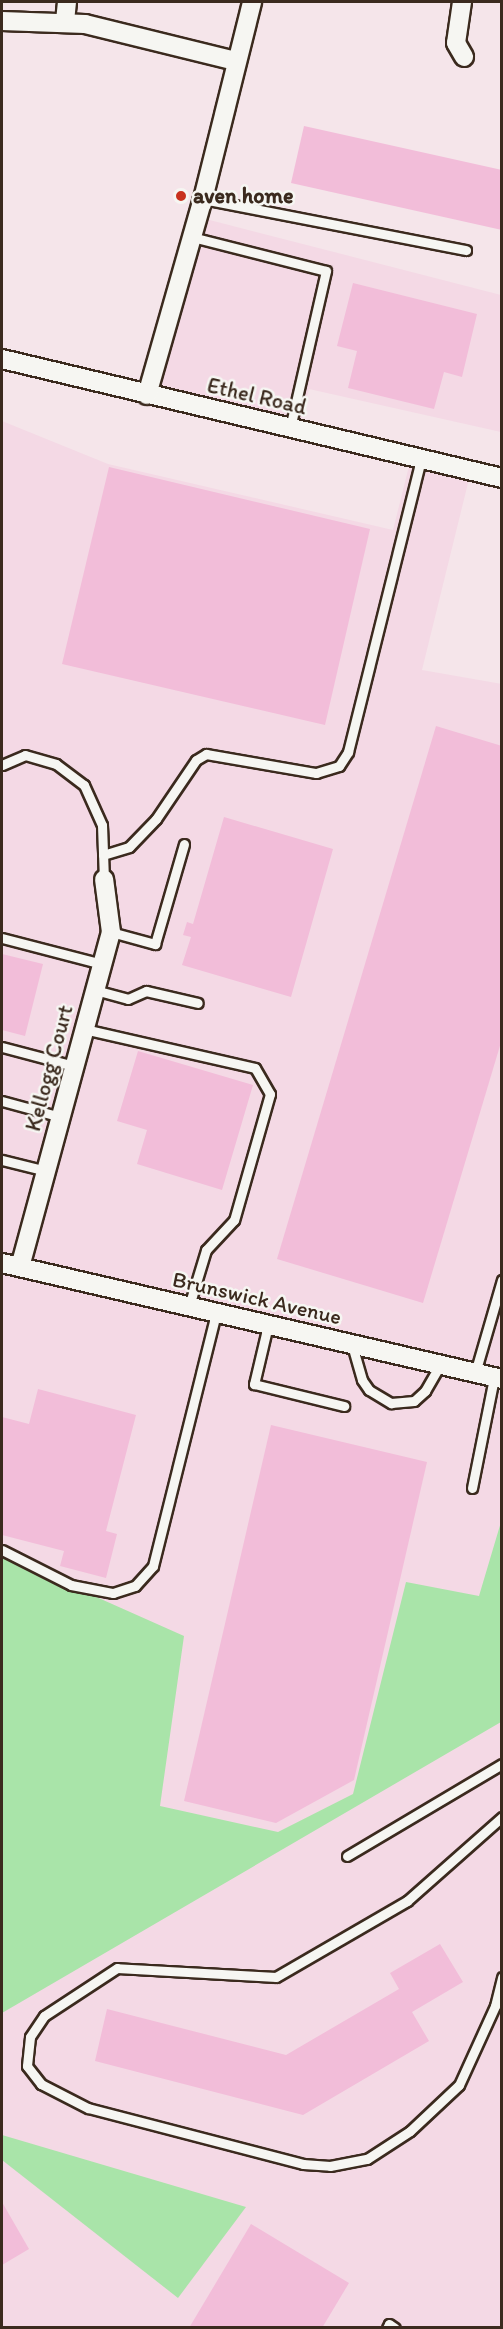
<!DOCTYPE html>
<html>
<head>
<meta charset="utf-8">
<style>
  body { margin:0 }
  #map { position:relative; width:503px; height:2329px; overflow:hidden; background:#f5e5ea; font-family:Itim,sans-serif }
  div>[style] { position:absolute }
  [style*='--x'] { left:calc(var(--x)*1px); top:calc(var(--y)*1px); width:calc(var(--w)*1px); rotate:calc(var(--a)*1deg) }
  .built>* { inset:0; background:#f4d9e5 }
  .green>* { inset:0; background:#a9e4a9 }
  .building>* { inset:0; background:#f2bdd9 }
  .roads { filter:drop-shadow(2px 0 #3b2a1e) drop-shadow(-2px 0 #3b2a1e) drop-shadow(0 2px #3b2a1e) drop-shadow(0 -2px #3b2a1e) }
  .lane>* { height:9px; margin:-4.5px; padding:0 4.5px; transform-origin:4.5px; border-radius:4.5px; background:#f6f6f2 }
  .street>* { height:18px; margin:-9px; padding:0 9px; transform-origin:9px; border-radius:9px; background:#f6f6f2 }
  .dots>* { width:16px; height:16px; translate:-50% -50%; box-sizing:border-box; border:3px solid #f6f6f2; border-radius:50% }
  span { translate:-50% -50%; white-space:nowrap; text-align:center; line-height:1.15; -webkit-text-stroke:5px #f6f6f2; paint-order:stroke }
  .poi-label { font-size:22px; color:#3b2a1e; font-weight:700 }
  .left { translate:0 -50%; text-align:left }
  .street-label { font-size:22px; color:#3b2a1e }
  .frame { position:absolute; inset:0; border:3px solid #3b2a1e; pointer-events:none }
</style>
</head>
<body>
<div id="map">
  <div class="built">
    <i style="clip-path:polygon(198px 217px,501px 295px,501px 432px,309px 389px,296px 440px,147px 395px)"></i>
    <i style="clip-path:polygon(2px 421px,108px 464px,393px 530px,409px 466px,469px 479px,422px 670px,502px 684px,501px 2327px,2px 2327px)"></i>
  </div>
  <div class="green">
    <i style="clip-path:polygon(501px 1522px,501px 1722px,2px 2013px,2px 1555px,184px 1636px,160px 1806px,278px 1832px,353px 1794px,406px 1582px,479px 1596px)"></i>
    <i style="clip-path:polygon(2px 2135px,246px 2207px,178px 2298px,2px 2160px)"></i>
  </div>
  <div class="building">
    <i style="clip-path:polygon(304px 126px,502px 170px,502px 230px,291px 183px)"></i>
    <i style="clip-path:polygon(353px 283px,477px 314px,462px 377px,444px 372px,434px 409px,348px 388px,357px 351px,337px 346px)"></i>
    <i style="clip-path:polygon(109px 467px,370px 529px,325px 725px,62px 664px)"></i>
    <i style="clip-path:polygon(436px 726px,502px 746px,502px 1039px,423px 1303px,277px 1259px)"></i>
    <i style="clip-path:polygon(224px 817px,333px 849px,291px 997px,182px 965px,191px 937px,183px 935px,187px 922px,193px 924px)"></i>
    <i style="clip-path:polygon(2px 954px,43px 964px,25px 1036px,2px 1030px)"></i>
    <i style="clip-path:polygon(138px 1051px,253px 1085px,222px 1190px,137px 1164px,147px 1130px,117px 1121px)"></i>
    <i style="clip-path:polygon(38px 1389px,136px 1415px,106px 1531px,117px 1534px,106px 1578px,60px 1566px,64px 1551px,2px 1535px,2px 1417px,29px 1424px)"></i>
    <i style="clip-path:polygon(271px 1425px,427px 1462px,354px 1780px,276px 1823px,184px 1801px)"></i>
    <i style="clip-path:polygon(440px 1944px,463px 1982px,412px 2012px,429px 2041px,303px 2115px,95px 2061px,107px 2009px,286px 2055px,399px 1989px,390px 1973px)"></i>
    <i style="clip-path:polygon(2px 2202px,29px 2249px,2px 2265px)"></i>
    <i style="clip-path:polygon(251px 2224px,349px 2283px,322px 2328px,189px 2328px)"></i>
  </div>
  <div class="roads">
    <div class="lane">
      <i style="--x:203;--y:199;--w:268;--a:11"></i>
      <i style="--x:192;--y:237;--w:138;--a:14.2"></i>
      <i style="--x:326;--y:271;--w:161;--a:102.9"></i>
      <i style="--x:2;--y:765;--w:25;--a:-23"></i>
      <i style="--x:25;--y:755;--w:32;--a:16"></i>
      <i style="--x:56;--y:764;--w:35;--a:37"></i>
      <i style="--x:84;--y:785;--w:44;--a:65.8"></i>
      <i style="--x:102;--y:825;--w:54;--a:87.9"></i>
      <i style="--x:103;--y:855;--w:27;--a:-17"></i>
      <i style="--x:129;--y:847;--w:39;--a:-46"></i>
      <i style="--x:156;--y:819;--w:71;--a:-55.9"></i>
      <i style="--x:196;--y:760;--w:12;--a:-31"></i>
      <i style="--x:206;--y:754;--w:112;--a:9.8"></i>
      <i style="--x:316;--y:773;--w:24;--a:-17"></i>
      <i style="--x:339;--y:766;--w:17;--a:-57"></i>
      <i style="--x:348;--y:752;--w:302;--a:-76"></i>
      <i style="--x:111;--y:932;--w:46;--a:15.3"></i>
      <i style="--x:155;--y:944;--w:104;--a:-73.8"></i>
      <i style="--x:2;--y:938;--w:103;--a:14.6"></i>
      <i style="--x:95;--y:990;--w:34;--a:15"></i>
      <i style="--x:128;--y:999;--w:20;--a:-24"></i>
      <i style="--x:146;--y:991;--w:53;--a:13"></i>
      <i style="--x:84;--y:1029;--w:175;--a:12.8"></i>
      <i style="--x:255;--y:1068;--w:30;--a:60"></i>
      <i style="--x:270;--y:1094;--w:131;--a:105.9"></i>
      <i style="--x:234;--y:1220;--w:41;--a:133"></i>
      <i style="--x:206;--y:1250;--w:59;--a:106.9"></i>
      <i style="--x:2;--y:1047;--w:74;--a:14.8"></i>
      <i style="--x:2;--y:1101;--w:61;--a:15.2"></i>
      <i style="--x:2;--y:1160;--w:45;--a:14"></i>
      <i style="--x:268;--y:1325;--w:61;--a:103.3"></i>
      <i style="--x:254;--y:1384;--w:93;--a:13.7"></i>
      <i style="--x:352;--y:1345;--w:36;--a:74"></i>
      <i style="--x:362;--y:1380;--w:12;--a:55"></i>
      <i style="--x:369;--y:1390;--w:26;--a:31"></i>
      <i style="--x:391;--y:1403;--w:23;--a:-5"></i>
      <i style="--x:414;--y:1401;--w:15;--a:-42"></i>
      <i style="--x:425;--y:1391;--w:30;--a:-60"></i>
      <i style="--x:475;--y:1373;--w:97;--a:-73.8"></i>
      <i style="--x:472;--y:1488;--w:112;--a:-78.7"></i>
      <i style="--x:2;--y:1550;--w:77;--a:26.9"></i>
      <i style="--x:71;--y:1585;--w:43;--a:10.8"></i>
      <i style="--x:113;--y:1593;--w:23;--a:-18"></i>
      <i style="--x:135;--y:1586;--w:27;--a:-48"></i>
      <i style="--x:153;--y:1566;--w:261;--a:-76"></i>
      <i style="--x:502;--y:1817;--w:127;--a:138.5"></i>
      <i style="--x:407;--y:1901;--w:151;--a:149.9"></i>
      <i style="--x:276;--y:1977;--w:159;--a:-176.8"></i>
      <i style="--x:117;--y:1968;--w:87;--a:146.7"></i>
      <i style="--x:44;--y:2016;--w:25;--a:124"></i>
      <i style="--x:30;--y:2037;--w:29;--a:96"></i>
      <i style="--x:27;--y:2066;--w:23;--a:52"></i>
      <i style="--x:41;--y:2084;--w:53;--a:27.1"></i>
      <i style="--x:88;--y:2108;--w:222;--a:14.6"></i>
      <i style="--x:303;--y:2164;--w:27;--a:4"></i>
      <i style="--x:330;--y:2166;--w:38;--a:-11"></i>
      <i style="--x:367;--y:2159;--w:51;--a:-33.1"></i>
      <i style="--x:410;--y:2131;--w:67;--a:-43.2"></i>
      <i style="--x:459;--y:2085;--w:87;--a:-65.5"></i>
      <i style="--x:495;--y:2006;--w:30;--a:-76"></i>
      <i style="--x:347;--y:1856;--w:180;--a:-30.7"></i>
      <i style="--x:387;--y:2328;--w:4;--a:-63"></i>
      <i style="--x:389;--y:2324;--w:7;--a:34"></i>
    </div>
    <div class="street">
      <i style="--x:462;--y:2;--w:41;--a:98.3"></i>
      <i style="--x:456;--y:43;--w:16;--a:60"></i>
      <i style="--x:2;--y:21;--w:83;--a:2.1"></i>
      <i style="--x:85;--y:24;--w:155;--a:13.8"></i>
      <i style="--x:65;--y:21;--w:19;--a:-84"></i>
      <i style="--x:2;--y:359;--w:514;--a:13.39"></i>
      <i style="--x:147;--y:395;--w:204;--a:-74.1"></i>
      <i style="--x:203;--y:199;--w:203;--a:-76"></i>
      <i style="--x:2;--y:1263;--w:513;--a:13.06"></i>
      <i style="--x:20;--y:1267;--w:347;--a:-74.8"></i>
      <i style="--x:111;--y:932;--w:53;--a:-97.5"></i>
    </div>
  </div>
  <div class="dots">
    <i style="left:181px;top:196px;background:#c8321e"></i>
  </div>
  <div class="poi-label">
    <span class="left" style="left:193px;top:196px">aven home</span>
  </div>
  <div class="street-label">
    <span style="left:257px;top:396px;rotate:13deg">Ethel Road</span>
    <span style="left:49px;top:1068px;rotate:-75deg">Kellogg Court</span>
    <span style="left:257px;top:1298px;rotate:13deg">Brunswick Avenue</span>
  </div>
  <div class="frame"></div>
</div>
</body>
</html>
